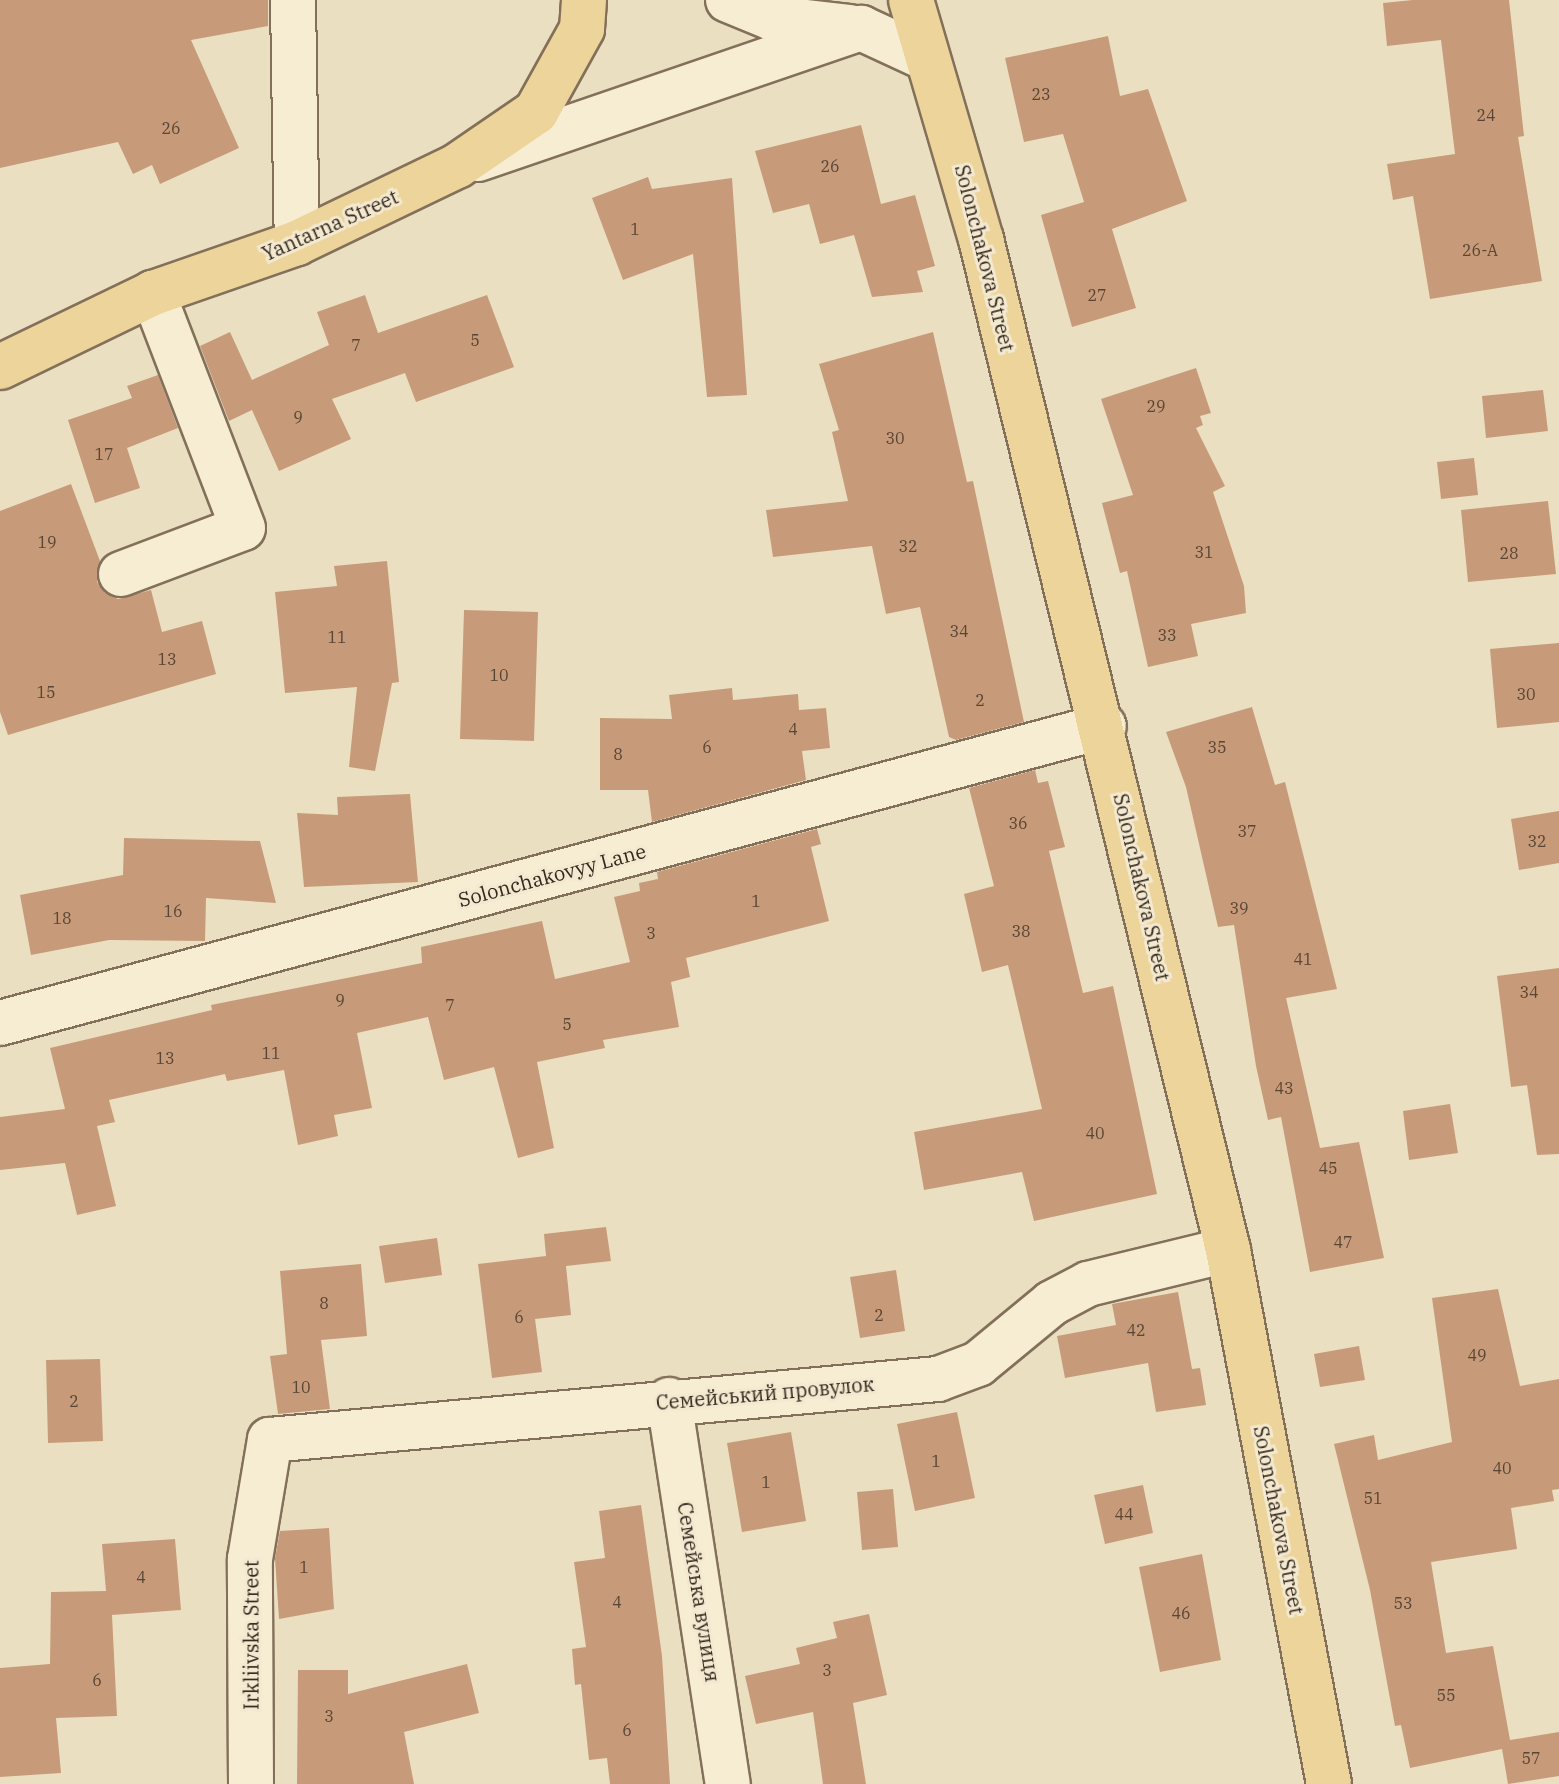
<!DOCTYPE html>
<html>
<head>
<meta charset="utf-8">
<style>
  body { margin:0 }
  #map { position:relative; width:1559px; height:1784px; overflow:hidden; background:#ebdfc1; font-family:"IBM Plex Serif",serif }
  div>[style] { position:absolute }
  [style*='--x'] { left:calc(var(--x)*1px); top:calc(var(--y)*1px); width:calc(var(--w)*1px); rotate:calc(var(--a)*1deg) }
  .building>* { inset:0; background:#c79b79 }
  .roads { filter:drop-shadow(2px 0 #83705a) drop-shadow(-2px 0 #83705a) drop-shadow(0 2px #83705a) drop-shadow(0 -2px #83705a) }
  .minor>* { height:44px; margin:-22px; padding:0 22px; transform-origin:22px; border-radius:22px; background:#f7edd3 }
  .major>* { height:44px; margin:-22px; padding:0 22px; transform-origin:22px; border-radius:22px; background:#edd49a }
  span { translate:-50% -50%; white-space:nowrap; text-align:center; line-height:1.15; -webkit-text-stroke:6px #f3e9d0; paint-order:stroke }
  .number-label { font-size:16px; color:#594534 }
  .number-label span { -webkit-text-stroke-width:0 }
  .street-label { font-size:20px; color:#34281d }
</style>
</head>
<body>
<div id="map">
  <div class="building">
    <i style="clip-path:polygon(0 0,268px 0,268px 26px,191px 40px,239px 148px,160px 184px,152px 165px,133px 174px,118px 142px,0 168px)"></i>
    <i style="clip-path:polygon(1413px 0,1509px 0,1524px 136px,1518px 137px,1542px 281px,1430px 299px,1413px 196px,1393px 200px,1387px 164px,1455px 154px,1441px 40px,1387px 46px,1383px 3px)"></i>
    <i style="clip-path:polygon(1108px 36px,1120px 96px,1148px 89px,1187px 201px,1112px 229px,1136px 308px,1072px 327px,1041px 215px,1084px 202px,1063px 134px,1024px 142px,1005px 58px)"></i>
    <i style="clip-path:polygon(861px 125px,881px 204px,915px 195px,935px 266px,917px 271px,923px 292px,872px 297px,854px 235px,820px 244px,809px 204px,773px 213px,755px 151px)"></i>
    <i style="clip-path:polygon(648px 177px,652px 189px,732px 178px,747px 395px,707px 397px,693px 254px,623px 280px,592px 198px)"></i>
    <i style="clip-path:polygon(365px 295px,378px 333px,487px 295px,514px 367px,416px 402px,405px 373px,332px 399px,351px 439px,279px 471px,252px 410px,229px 421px,200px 346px,230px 332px,252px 380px,329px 345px,317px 312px)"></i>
    <i style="clip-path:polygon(933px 332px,967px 482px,973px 481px,1024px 722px,956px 740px,949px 737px,920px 607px,886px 614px,872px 546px,773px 557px,766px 510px,848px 501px,832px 432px,839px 430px,819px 364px)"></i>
    <i style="clip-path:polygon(1196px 368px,1211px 413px,1200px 416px,1203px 425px,1196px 428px,1225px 486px,1213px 492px,1244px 586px,1246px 613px,1191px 624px,1198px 656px,1148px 667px,1127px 571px,1120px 573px,1102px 503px,1133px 495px,1101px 399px)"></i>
    <i style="clip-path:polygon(158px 375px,178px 428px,127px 448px,140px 488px,95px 503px,68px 420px,132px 398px,127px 386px)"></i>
    <i style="clip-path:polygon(1543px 390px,1548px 431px,1486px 438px,1482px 396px)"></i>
    <i style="clip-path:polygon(1474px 458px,1478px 495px,1441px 499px,1437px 462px)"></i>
    <i style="clip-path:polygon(71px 484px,100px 561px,97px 582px,105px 593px,118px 599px,151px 590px,162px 632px,202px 621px,216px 674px,8px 735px,0 712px,0 511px)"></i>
    <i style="clip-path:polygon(1548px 501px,1556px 574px,1468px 582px,1461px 510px)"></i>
    <i style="clip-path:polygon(387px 561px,399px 682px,392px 683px,375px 771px,349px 767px,357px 687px,285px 693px,275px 592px,337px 586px,334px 566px)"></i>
    <i style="clip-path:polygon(464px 610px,538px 612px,534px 741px,460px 739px)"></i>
    <i style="clip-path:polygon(1559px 643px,1559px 722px,1497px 728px,1490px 649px)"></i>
    <i style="clip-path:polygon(732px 688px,733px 700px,798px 694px,799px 710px,826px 708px,830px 748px,802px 751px,806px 780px,652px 822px,648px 790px,600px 790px,600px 718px,672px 719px,669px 695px)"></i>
    <i style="clip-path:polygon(1252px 707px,1275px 785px,1285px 782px,1337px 989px,1286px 998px,1320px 1148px,1359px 1142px,1384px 1258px,1310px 1272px,1281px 1117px,1268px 1120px,1256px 1066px,1234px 925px,1218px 927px,1186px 787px,1166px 732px)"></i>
    <i style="clip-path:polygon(1035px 770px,1038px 783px,1048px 781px,1065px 847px,1049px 851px,1083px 993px,1113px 986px,1157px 1194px,1034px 1221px,1022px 1172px,924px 1190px,914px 1132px,1042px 1109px,1008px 965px,982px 972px,964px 894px,994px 886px,969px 788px)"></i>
    <i style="clip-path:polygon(410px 794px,418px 882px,304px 887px,297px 813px,338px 815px,337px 797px)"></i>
    <i style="clip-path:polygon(1559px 811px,1559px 863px,1519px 870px,1511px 819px)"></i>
    <i style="clip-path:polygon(817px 829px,821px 844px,811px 847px,829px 921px,686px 958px,690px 977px,671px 982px,679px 1027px,603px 1040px,605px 1048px,537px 1062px,554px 1148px,518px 1158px,494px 1067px,444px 1080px,428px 1017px,357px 1033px,372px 1108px,334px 1115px,338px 1136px,298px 1145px,284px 1070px,227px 1081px,225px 1074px,109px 1100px,115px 1122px,97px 1126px,116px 1206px,77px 1215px,65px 1163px,0 1170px,0 1117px,65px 1109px,50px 1048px,212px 1010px,211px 1005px,422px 963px,421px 947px,542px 921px,555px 979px,630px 962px,614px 897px,640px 891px,639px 883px,658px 879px,657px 872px)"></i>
    <i style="clip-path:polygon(124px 838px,260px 841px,276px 903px,206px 898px,205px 941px,109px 940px,31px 955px,20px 895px,123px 875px)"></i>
    <i style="clip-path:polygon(1559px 968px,1559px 1154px,1537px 1155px,1527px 1085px,1511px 1087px,1497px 976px)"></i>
    <i style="clip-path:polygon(1450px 1104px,1458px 1153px,1409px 1160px,1403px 1111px)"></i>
    <i style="clip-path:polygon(606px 1227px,611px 1261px,566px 1266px,571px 1315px,535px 1319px,542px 1372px,492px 1378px,478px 1264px,546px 1256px,544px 1234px)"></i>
    <i style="clip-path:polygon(437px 1238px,442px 1275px,385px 1283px,379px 1246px)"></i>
    <i style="clip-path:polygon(361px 1264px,367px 1336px,321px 1340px,330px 1409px,278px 1414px,270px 1356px,287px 1354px,280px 1271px)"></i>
    <i style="clip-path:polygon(896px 1270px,905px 1331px,860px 1338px,850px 1277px)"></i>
    <i style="clip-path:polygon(1498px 1289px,1520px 1386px,1559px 1379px,1559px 1489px,1552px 1490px,1554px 1501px,1511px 1508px,1517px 1549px,1431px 1562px,1446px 1653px,1493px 1646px,1510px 1740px,1559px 1732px,1559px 1776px,1508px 1784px,1502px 1749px,1410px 1768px,1401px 1725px,1395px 1726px,1370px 1590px,1334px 1444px,1374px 1435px,1378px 1460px,1452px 1442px,1432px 1298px)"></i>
    <i style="clip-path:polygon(1178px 1292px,1192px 1369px,1200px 1368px,1206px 1405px,1156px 1412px,1148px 1363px,1065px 1378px,1057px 1336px,1116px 1325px,1112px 1304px)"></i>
    <i style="clip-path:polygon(1359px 1346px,1365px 1380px,1320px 1387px,1314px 1354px)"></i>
    <i style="clip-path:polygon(100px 1359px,103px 1441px,48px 1443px,46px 1360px)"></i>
    <i style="clip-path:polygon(957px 1412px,975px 1498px,915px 1511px,897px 1424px)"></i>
    <i style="clip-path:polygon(791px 1432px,806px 1521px,742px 1532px,727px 1443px)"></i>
    <i style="clip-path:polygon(1143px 1485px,1153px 1533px,1105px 1544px,1094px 1495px)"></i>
    <i style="clip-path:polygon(893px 1489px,898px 1547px,862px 1550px,857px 1492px)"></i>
    <i style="clip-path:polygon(641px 1505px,662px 1656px,670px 1784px,610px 1784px,607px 1758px,589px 1760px,581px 1684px,575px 1685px,572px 1649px,586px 1647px,574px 1562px,605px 1558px,599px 1511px)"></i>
    <i style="clip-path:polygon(329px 1528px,334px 1609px,279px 1619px,275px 1558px,280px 1531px)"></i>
    <i style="clip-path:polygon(175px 1539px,181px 1610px,112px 1615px,117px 1716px,56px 1718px,61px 1773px,0 1777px,0 1668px,50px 1664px,51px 1592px,106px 1591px,102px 1544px)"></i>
    <i style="clip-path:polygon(1202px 1554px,1221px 1660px,1160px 1672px,1139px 1567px)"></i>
    <i style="clip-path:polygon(869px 1614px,887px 1695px,853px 1703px,866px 1784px,823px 1784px,813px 1712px,756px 1724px,745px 1676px,800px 1664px,796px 1648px,837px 1638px,833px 1622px)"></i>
    <i style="clip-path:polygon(467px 1664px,479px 1713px,404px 1732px,414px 1784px,297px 1784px,298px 1670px,348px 1670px,348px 1694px)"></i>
  </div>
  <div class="roads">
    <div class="minor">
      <i style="--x:293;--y:0;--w:243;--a:89.1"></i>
      <i style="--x:728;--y:0;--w:48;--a:22.2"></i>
      <i style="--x:772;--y:18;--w:79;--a:6.6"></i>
      <i style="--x:478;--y:159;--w:405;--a:-18.9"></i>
      <i style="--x:861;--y:28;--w:72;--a:24.8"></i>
      <i style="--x:121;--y:574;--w:130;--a:-20.7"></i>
      <i style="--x:243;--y:528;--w:252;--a:-111"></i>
      <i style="--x:0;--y:1023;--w:1143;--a:-15.06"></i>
      <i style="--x:669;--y:1400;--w:389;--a:81.3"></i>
      <i style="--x:251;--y:1784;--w:225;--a:-90.3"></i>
      <i style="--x:250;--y:1559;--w:121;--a:-80.5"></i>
      <i style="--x:270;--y:1440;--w:671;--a:-5.22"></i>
      <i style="--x:938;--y:1379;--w:43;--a:-20.6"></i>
      <i style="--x:978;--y:1364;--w:96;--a:-39.5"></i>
      <i style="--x:1052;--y:1303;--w:41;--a:-27.8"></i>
      <i style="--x:1088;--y:1284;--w:144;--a:-13.7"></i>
    </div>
    <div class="major">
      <i style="--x:911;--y:0;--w:249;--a:73.7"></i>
      <i style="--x:981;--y:239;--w:1041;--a:76.27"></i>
      <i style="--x:1228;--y:1250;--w:543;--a:79.29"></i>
      <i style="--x:0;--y:367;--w:170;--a:-25.8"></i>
      <i style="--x:153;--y:293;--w:152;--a:-19.1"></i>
      <i style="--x:297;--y:243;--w:178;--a:-25.7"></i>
      <i style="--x:457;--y:166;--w:96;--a:-34.4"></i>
      <i style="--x:536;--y:112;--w:95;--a:-61"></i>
      <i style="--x:582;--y:29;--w:29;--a:-86"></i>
    </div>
  </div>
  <div class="number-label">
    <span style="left:1041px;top:94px">23</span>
    <span style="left:1486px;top:115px">24</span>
    <span style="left:171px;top:128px">26</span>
    <span style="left:830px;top:166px">26</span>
    <span style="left:635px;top:229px">1</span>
    <span style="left:1480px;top:250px">26-А</span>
    <span style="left:1097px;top:295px">27</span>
    <span style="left:475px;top:340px">5</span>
    <span style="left:356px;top:345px">7</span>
    <span style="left:1156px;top:406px">29</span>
    <span style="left:298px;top:417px">9</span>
    <span style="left:895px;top:438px">30</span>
    <span style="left:104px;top:454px">17</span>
    <span style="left:47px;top:542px">19</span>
    <span style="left:908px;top:546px">32</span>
    <span style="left:1204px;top:552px">31</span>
    <span style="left:1509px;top:553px">28</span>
    <span style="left:959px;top:631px">34</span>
    <span style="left:1167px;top:635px">33</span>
    <span style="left:337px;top:637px">11</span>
    <span style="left:167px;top:659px">13</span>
    <span style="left:499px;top:675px">10</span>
    <span style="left:46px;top:692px">15</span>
    <span style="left:1526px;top:694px">30</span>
    <span style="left:980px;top:700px">2</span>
    <span style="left:793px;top:729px">4</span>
    <span style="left:707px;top:747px">6</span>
    <span style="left:1217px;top:747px">35</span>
    <span style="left:618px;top:754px">8</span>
    <span style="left:1018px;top:823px">36</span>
    <span style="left:1247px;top:831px">37</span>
    <span style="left:1537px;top:841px">32</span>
    <span style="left:756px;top:901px">1</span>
    <span style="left:1239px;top:908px">39</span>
    <span style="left:173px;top:911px">16</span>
    <span style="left:62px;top:918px">18</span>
    <span style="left:1021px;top:931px">38</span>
    <span style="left:651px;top:933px">3</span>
    <span style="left:1303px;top:959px">41</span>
    <span style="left:1529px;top:992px">34</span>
    <span style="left:340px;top:1000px">9</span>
    <span style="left:450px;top:1005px">7</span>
    <span style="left:567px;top:1024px">5</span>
    <span style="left:271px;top:1053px">11</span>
    <span style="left:165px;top:1058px">13</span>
    <span style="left:1284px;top:1088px">43</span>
    <span style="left:1095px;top:1133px">40</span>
    <span style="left:1328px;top:1168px">45</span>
    <span style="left:1343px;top:1242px">47</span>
    <span style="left:324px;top:1303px">8</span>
    <span style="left:879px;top:1315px">2</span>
    <span style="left:519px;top:1317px">6</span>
    <span style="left:1136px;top:1330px">42</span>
    <span style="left:1477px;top:1355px">49</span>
    <span style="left:301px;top:1387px">10</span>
    <span style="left:74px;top:1401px">2</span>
    <span style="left:936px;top:1461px">1</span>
    <span style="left:1502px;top:1468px">40</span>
    <span style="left:766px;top:1482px">1</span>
    <span style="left:1373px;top:1498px">51</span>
    <span style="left:1124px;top:1514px">44</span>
    <span style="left:304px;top:1567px">1</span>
    <span style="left:141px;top:1577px">4</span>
    <span style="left:617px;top:1602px">4</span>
    <span style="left:1403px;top:1603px">53</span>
    <span style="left:1181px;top:1613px">46</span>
    <span style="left:827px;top:1670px">3</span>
    <span style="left:97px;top:1680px">6</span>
    <span style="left:1446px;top:1695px">55</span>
    <span style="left:329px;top:1716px">3</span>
    <span style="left:627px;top:1730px">6</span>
    <span style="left:1531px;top:1758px">57</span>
  </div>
  <div class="street-label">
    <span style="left:330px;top:225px;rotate:-24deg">Yantarna Street</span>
    <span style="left:985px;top:258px;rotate:76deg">Solonchakova Street</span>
    <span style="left:552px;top:875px;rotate:-15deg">Solonchakovyy Lane</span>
    <span style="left:1142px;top:887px;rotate:77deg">Solonchakova Street</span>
    <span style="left:765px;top:1393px;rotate:-5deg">Семейський провулок</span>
    <span style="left:1279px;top:1520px;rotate:79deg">Solonchakova Street</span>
    <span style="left:699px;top:1592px;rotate:81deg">Семейська вулиця</span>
    <span style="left:251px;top:1635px;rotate:-90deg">Irkliivska Street</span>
  </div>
</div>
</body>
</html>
